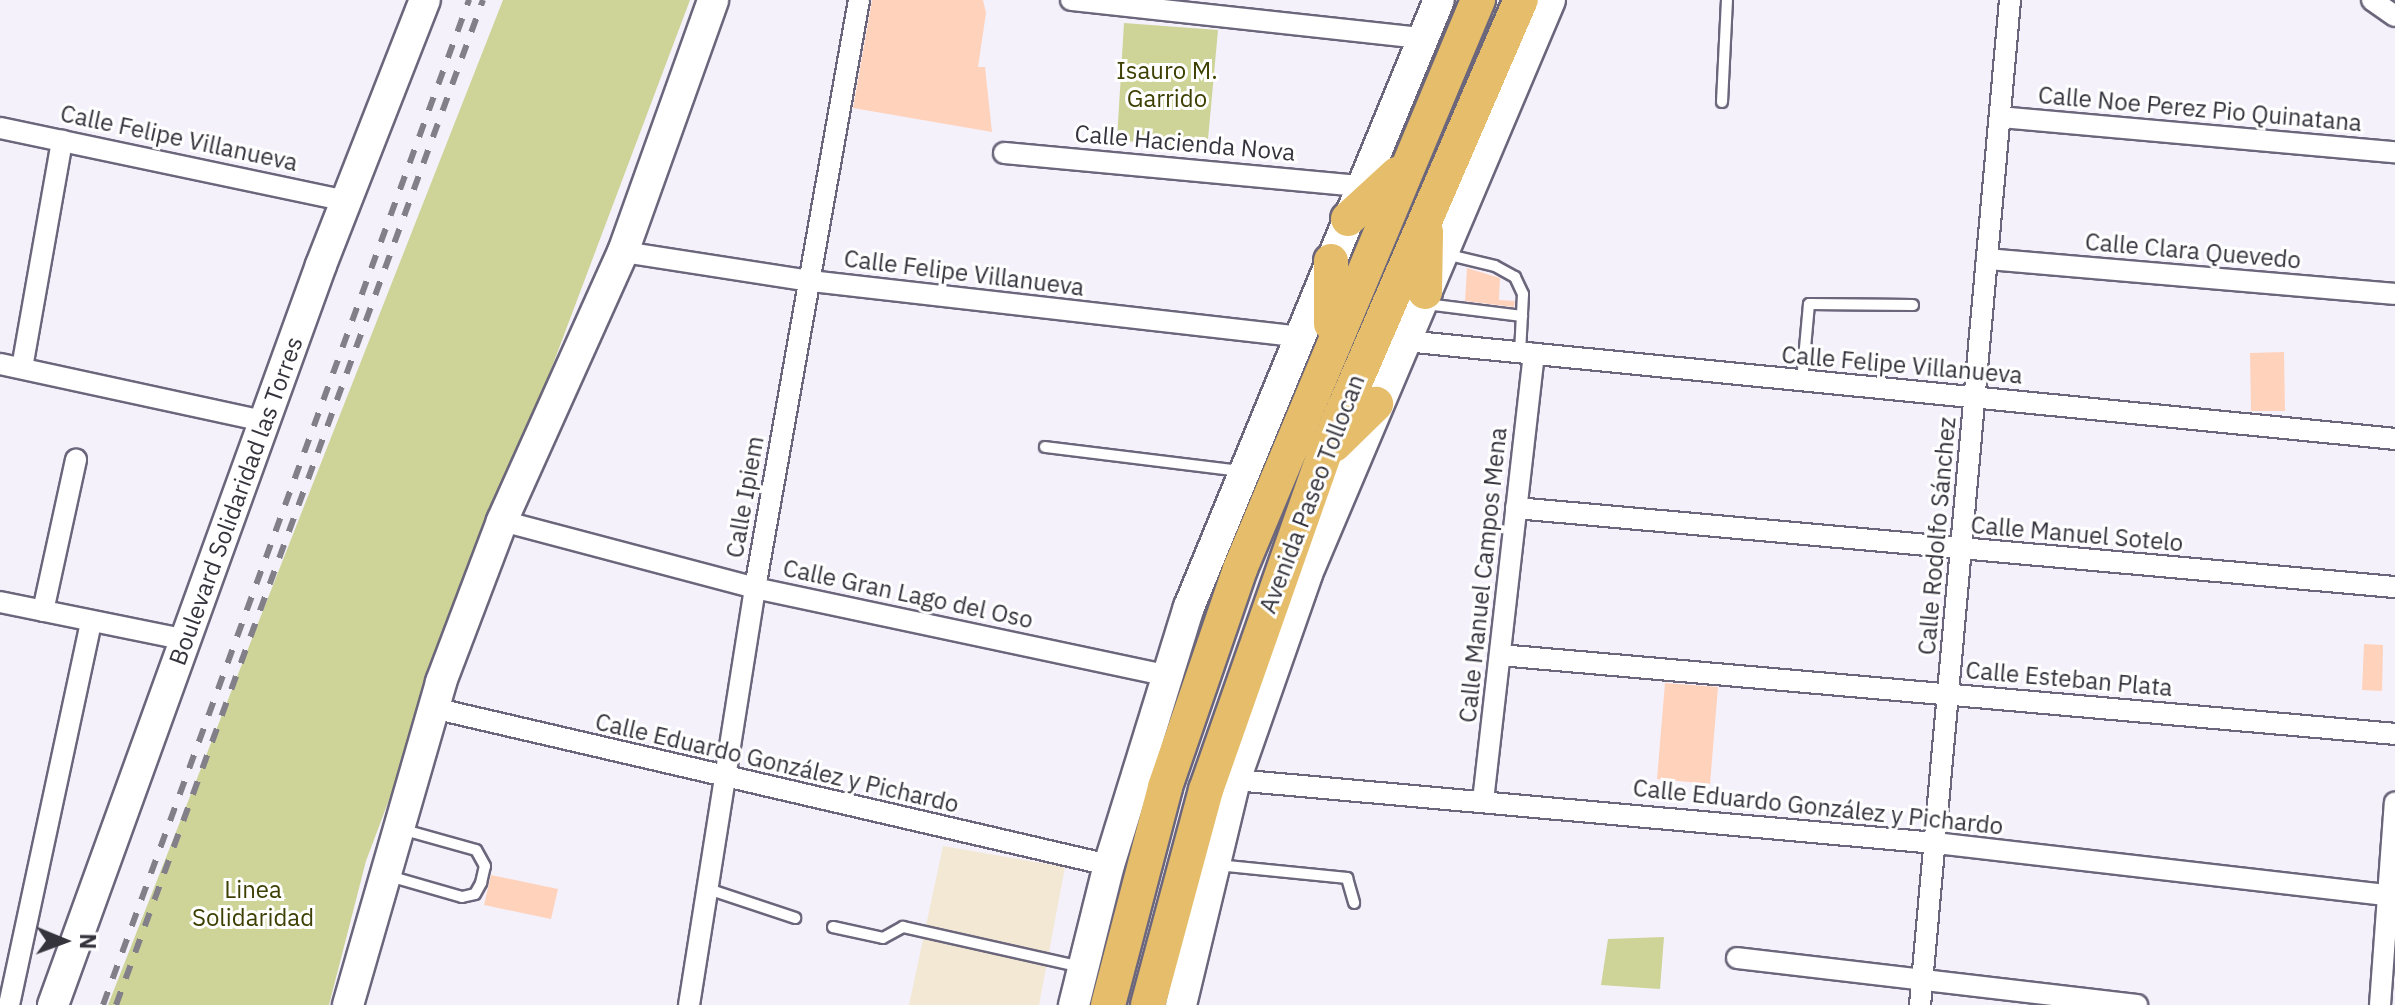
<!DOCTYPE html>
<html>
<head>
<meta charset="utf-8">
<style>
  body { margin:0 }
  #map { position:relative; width:2395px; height:1005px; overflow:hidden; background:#f4f1fb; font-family:"IBM Plex Sans",sans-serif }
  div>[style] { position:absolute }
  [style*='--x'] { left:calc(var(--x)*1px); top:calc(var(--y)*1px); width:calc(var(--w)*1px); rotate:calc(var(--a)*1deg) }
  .commercial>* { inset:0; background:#f3e8d3 }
  .green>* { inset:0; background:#ced397 }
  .building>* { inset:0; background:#ffd2bc }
  .roads { filter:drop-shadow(2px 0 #6b667b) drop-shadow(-2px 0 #6b667b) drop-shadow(0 2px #6b667b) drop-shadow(0 -2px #6b667b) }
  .service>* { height:10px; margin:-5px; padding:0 5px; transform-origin:5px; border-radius:5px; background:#fff }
  .minor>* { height:20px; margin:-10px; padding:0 10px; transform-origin:10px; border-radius:10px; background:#fff }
  .secondary>* { height:30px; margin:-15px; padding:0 15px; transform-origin:15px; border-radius:15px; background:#fff }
  .trunk>* { height:34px; margin:-17px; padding:0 17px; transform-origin:17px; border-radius:17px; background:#e6be6b }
  .rail>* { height:6px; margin-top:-3px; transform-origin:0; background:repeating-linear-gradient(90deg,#827f89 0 14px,transparent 0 28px) }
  span { translate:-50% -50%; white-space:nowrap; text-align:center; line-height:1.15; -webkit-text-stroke:6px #fff; paint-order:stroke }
  .park-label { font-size:24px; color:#3e4003 }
  .street-label { font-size:24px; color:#35333c }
  .north { position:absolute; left:24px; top:901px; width:80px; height:80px; -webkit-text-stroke:6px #fff; paint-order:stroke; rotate:91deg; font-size:22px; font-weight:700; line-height:32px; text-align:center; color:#35333c }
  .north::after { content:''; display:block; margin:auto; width:28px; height:36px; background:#35333c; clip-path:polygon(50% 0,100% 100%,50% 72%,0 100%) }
</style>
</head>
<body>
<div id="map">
  <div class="commercial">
    <i style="clip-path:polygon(943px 846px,1065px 867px,1039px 1005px,909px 1005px)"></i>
  </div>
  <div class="green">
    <i style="clip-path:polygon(503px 0,690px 0,366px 861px,329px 1005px,108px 1005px)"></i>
    <i style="clip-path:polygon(1124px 23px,1218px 30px,1207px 150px,1117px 140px)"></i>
    <i style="clip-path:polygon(1664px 937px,1660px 989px,1601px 985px,1608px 939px)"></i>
  </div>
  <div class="building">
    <i style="clip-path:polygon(872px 0,983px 0,986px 13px,978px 67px,985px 67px,992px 132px,853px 108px)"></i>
    <i style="clip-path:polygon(1467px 268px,1500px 278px,1499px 300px,1515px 301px,1514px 307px,1465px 301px)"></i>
    <i style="clip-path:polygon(2284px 352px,2285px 411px,2251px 411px,2250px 353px)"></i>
    <i style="clip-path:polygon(2364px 644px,2383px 645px,2382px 691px,2362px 690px)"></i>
    <i style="clip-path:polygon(1665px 683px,1718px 687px,1710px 784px,1657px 779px)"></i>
    <i style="clip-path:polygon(491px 875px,558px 889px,551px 919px,484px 905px)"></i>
  </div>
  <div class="roads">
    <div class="service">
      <i style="--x:1722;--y:102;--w:102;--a:-87.2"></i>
      <i style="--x:1445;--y:254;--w:51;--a:13.5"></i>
      <i style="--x:1495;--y:266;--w:23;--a:29"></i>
      <i style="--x:1515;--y:277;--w:19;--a:65"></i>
      <i style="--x:1523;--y:294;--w:59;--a:92.9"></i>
      <i style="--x:1426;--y:304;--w:97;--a:7.1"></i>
      <i style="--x:1802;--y:381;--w:77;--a:-84.8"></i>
      <i style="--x:1809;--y:304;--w:104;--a:0.6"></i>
      <i style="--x:1045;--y:447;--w:196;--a:7"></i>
      <i style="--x:1217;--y:865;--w:131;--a:5.7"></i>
      <i style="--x:1347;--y:878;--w:26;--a:74"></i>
      <i style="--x:389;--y:876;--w:76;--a:16"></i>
      <i style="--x:462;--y:897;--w:13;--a:-13"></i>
      <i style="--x:475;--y:894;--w:13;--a:-61"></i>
      <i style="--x:481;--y:883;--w:17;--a:-77"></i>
      <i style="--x:485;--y:866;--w:18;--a:-119"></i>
      <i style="--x:476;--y:850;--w:78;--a:-164.4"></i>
      <i style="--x:708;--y:889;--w:92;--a:18.4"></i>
      <i style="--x:833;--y:927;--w:51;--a:12.4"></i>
      <i style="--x:883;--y:938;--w:23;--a:-29"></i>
      <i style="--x:903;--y:927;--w:183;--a:12.6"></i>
    </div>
    <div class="minor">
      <i style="--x:1071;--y:0;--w:353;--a:6.2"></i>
      <i style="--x:2372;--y:0;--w:28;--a:35"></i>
      <i style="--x:2000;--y:117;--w:397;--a:5.1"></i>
      <i style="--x:0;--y:128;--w:354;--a:11.9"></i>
      <i style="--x:1004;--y:153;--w:360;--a:5.3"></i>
      <i style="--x:623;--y:252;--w:190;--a:8.8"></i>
      <i style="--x:811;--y:281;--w:492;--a:6.5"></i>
      <i style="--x:1987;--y:259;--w:409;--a:4.9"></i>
      <i style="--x:1405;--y:341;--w:995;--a:5.65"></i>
      <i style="--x:0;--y:364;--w:270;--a:12.2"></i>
      <i style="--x:22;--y:368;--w:231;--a:-80"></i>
      <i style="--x:1516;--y:508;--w:883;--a:5.14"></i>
      <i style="--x:502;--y:521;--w:262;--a:14.8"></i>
      <i style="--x:755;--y:588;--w:420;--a:12"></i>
      <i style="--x:0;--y:602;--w:190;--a:11.5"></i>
      <i style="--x:43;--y:611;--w:155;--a:-77.7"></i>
      <i style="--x:1500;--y:655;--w:898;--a:5.04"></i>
      <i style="--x:433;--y:708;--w:694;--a:13.08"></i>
      <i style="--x:1235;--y:780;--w:704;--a:5.14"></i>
      <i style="--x:1936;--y:843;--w:462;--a:6.6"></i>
      <i style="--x:1483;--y:801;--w:450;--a:-83.5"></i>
      <i style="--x:1737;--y:958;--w:403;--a:6.7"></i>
      <i style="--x:9;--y:1005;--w:392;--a:-77.9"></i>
      <i style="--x:689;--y:1005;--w:422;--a:-81"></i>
      <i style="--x:755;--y:588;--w:597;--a:-79.97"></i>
      <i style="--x:1920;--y:1005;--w:1009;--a:-84.88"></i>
      <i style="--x:2380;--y:1005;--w:203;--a:-85.8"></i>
    </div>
    <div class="secondary">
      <i style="--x:53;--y:1005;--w:787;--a:-70.09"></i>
      <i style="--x:321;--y:265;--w:285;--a:-68.6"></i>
      <i style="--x:348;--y:1005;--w:336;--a:-73.9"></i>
      <i style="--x:441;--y:682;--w:172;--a:-69.2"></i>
      <i style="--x:502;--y:521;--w:295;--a:-65.8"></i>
      <i style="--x:623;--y:252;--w:268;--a:-70.3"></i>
      <i style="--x:1074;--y:1005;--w:144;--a:-76"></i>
      <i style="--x:1109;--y:865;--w:270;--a:-72.8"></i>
      <i style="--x:1189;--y:607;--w:656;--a:-67.62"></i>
      <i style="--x:1181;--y:1005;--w:231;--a:-76.5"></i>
      <i style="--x:1235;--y:780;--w:218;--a:-70.7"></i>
      <i style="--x:1307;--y:574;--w:623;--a:-67.05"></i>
    </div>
    <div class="trunk">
      <i style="--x:1348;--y:219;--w:67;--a:-42.6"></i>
      <i style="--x:1425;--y:292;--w:60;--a:-89"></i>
      <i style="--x:1331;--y:324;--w:63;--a:-90"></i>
      <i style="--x:1334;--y:445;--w:59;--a:-44.3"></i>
      <i style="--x:1108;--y:1005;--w:225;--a:-75.3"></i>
      <i style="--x:1165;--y:787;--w:231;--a:-71"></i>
      <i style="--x:1240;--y:569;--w:617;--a:-67.3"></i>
      <i style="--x:1148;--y:1005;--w:223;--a:-74.9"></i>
      <i style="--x:1206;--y:790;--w:353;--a:-70.6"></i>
      <i style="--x:1323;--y:457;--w:498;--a:-66.6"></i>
    </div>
  </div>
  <div class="rail">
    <i style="--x:103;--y:1005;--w:1070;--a:-69.99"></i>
    <i style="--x:116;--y:1005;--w:1070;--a:-69.94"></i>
  </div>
  <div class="park-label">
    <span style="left:1167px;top:85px">Isauro M.<br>Garrido</span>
    <span style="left:253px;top:904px">Linea<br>Solidaridad</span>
  </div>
  <div class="street-label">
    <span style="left:2200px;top:109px;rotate:5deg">Calle Noe Perez Pio Quinatana</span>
    <span style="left:179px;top:138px;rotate:12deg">Calle Felipe Villanueva</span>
    <span style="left:1185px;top:143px;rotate:5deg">Calle Hacienda Nova</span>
    <span style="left:2193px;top:251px;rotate:5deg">Calle Clara Quevedo</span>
    <span style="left:964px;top:273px;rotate:7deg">Calle Felipe Villanueva</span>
    <span style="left:1902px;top:365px;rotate:5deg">Calle Felipe Villanueva</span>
    <span style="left:1312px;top:494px;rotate:-69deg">Avenida Paseo Tollocan</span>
    <span style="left:745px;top:497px;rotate:-80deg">Calle Ipiem</span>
    <span style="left:236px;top:501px;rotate:-70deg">Boulevard Solidaridad las Torres</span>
    <span style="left:2077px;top:534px;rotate:5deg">Calle Manuel Sotelo</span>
    <span style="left:1937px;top:536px;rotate:-85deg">Calle Rodolfo Sánchez</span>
    <span style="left:1483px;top:575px;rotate:-84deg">Calle Manuel Campos Mena</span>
    <span style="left:908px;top:594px;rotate:12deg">Calle Gran Lago del Oso</span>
    <span style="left:2069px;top:679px;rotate:5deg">Calle Esteban Plata</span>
    <span style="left:777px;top:763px;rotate:13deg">Calle Eduardo González y Pichardo</span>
    <span style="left:1818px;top:807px;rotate:6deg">Calle Eduardo González y Pichardo</span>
  </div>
  <div class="north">N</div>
</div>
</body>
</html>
